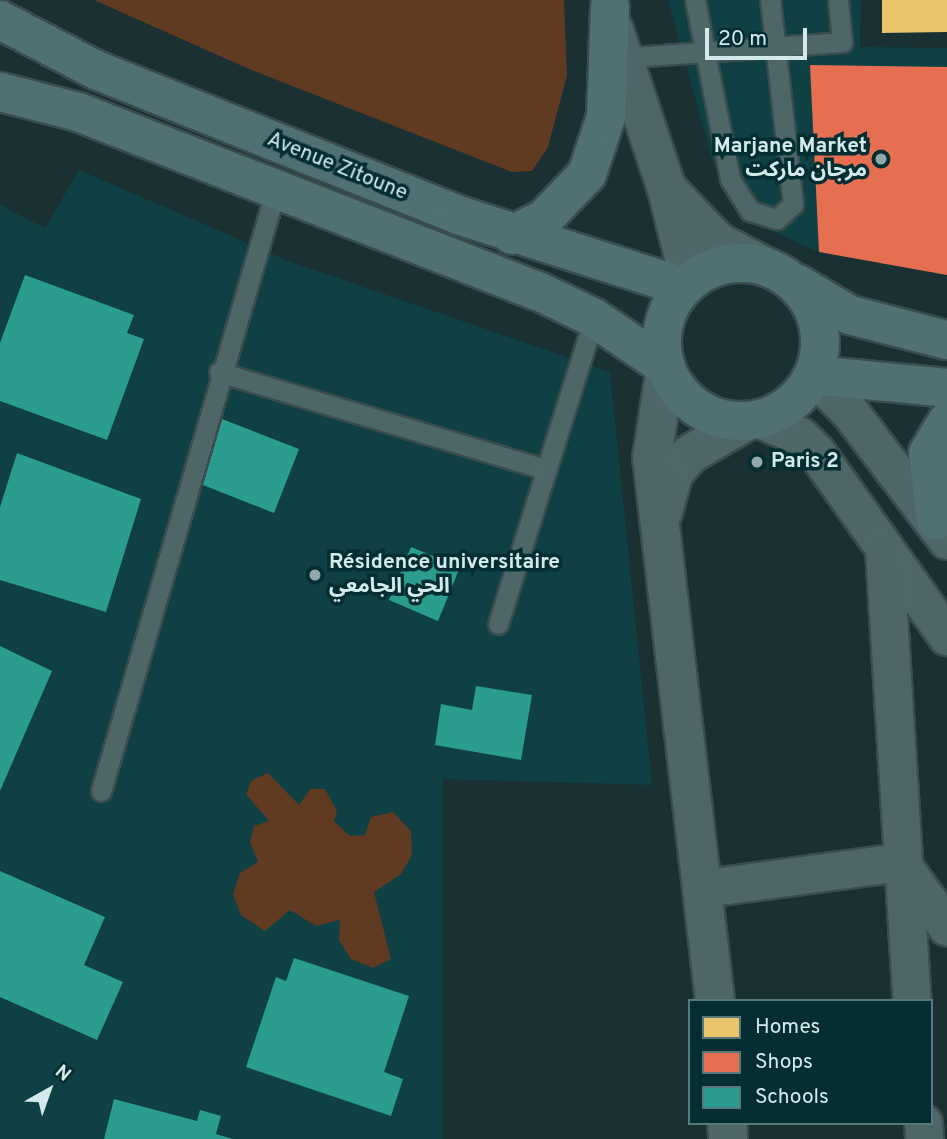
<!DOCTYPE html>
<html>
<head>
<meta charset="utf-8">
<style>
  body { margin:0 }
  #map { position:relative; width:947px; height:1139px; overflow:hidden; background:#1b3032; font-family:Overpass,"Noto Sans Arabic",sans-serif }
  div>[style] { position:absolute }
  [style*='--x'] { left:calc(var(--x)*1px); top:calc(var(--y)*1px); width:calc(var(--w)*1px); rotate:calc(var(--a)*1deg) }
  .built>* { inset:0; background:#0e4044 }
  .green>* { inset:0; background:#603a21 }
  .homes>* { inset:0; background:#e9c46a }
  .shops>* { inset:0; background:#e76f51 }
  .schools>* { inset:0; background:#2a9d8f }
  .roads { filter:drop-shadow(2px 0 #3a4c4e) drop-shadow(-2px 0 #3a4c4e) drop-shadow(0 2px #3a4c4e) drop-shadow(0 -2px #3a4c4e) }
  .service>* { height:19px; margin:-9.5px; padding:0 9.5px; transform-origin:9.5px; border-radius:9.5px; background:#4e6668 }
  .minor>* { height:37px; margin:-18.5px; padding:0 18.5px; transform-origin:18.5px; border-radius:18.5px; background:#4e6668 }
  .tertiary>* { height:38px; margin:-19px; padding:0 19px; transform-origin:19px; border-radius:19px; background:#4e6668 }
  .secondary>* { height:38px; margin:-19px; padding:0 19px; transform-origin:19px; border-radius:19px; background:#507073 }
  .secondary>.ring { margin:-19px; padding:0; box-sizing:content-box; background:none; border:38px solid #507073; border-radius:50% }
  .dots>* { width:19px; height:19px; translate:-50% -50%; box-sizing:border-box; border:4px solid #042e32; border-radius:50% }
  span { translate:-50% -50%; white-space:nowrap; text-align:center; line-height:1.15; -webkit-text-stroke:7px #042e32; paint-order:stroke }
  .poi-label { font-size:21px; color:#d4e9eb; font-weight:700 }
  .right { translate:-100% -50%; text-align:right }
  .left { translate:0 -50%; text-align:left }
  .street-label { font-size:21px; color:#d4e9eb }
  .legend { position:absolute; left:688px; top:999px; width:245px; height:126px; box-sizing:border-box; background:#042e32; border:2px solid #57797c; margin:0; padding:9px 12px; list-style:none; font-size:21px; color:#d4e9eb }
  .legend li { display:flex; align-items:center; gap:14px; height:35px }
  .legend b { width:35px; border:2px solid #57797c }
  .north { position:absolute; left:14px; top:1055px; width:70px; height:70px; -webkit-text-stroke:5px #042e32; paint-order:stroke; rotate:40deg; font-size:19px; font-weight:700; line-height:28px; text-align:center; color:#d4e9eb }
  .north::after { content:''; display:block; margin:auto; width:24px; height:32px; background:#d4e9eb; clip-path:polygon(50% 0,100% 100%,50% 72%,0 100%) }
  .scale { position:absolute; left:705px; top:28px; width:102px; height:32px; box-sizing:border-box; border:4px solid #d4e9eb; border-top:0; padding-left:9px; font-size:21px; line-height:24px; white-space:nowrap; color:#d4e9eb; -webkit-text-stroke:5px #042e32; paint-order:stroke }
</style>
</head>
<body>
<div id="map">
  <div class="built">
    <i style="clip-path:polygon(668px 0,861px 0,860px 47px,947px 48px,947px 275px,819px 252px,748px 220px,712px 159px)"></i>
    <i style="clip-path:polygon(79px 170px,291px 262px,610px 372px,652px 785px,443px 779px,443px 1139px,0 1139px,0 205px,45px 228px)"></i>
  </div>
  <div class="green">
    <i style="clip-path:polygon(94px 0,564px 0,567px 75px,548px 147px,532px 171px,512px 172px,249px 69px)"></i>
    <i style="clip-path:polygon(268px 773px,299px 805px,310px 789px,325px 789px,337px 811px,334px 821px,350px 836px,365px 835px,371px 817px,393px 812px,411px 831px,412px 855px,401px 874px,374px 892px,391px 959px,373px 968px,351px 959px,339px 940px,340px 920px,316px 926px,290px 910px,265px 931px,241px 915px,233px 894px,240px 873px,258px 862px,250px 842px,254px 826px,269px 821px,246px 794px,252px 780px)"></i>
  </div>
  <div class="homes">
    <i style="clip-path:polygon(882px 0,947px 0,947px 32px,882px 33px)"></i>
  </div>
  <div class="shops">
    <i style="clip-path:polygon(810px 65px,947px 67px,947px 275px,819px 252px)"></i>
  </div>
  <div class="schools">
    <i style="clip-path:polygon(25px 275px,134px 315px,127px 333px,144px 339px,107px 440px,0 401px,0 343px)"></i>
    <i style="clip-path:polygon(222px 419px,299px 449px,274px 513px,203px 485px)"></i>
    <i style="clip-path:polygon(17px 453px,141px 499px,106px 612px,0 580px,0 507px)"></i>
    <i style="clip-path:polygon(411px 547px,460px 567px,438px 621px,389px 600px)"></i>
    <i style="clip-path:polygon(0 646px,52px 671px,0 791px)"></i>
    <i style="clip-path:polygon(476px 686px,532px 695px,521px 760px,435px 745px,441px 704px,472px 710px)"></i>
    <i style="clip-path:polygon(0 871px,105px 917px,84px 965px,123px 982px,97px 1040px,0 997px)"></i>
    <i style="clip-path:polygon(294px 958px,409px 996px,384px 1072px,403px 1079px,391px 1116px,246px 1067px,276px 977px,286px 981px)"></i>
    <i style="clip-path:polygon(114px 1099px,197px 1121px,200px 1110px,221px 1116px,216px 1134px,233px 1139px,104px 1139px)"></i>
  </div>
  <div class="roads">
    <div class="service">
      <i style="--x:695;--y:0;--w:182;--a:78.9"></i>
      <i style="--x:730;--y:179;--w:38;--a:58"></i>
      <i style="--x:750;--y:211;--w:28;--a:17"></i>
      <i style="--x:777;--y:219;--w:22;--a:-43"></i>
      <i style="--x:793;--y:204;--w:205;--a:-96.4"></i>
      <i style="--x:619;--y:58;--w:224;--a:-4.1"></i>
      <i style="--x:842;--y:42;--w:42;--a:-95.4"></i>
      <i style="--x:219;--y:372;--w:342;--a:16.6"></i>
      <i style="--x:498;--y:624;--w:321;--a:-72.6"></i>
      <i style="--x:101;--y:791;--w:627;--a:-73.79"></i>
    </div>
    <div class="minor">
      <i style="--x:813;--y:375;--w:51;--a:45"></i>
      <i style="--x:849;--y:411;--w:162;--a:52.8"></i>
      <i style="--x:759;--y:419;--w:44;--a:22.5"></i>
      <i style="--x:800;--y:436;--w:23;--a:45"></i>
      <i style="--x:816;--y:452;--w:226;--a:54.6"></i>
      <i style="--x:884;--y:549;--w:453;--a:86.5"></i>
      <i style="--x:705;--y:888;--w:197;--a:-7.6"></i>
      <i style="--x:900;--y:862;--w:80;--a:54.1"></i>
      <i style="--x:923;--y:1123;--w:16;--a:86"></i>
    </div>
    <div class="tertiary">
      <i style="--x:614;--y:30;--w:168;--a:71.6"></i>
      <i style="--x:667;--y:189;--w:95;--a:76"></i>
      <i style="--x:671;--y:193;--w:68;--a:46.2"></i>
      <i style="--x:718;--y:242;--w:52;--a:27.6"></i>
      <i style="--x:666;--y:367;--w:91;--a:98.8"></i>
      <i style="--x:652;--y:457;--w:548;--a:83.39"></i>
      <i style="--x:663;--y:512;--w:39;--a:-75"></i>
      <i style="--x:673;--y:474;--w:26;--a:-50"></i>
      <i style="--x:690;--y:454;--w:66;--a:-30.1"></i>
      <i style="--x:727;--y:1123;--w:16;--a:86"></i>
    </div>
    <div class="secondary">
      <i style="--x:0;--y:20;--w:108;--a:27.5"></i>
      <i style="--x:96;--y:70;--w:390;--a:21.8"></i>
      <i style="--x:458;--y:215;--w:237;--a:17.7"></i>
      <i style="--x:0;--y:92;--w:81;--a:14.4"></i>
      <i style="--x:78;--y:112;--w:494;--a:21.3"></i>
      <i style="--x:538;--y:291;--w:62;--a:25.7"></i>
      <i style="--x:594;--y:318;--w:87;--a:34.2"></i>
      <i style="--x:512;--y:235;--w:36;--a:-27"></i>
      <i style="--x:544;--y:219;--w:62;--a:-46.3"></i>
      <i style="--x:587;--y:174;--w:60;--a:-71.6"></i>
      <i style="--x:606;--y:117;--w:110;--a:-87.9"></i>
      <i class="ring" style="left:662px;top:263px;width:120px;height:120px"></i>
      <i style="--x:796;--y:283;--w:63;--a:30.7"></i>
      <i style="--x:850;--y:315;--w:100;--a:14.5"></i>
      <i style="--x:813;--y:375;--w:135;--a:5.5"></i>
      <i style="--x:936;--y:520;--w:67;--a:-96.8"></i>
      <i style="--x:928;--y:453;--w:37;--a:-59"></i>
    </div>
  </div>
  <div class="dots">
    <i style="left:881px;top:159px;background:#93a8aa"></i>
    <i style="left:757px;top:462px;background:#93a8aa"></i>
    <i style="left:315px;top:575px;background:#93a8aa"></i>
  </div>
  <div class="poi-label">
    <span class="right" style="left:867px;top:159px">Marjane Market<br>مرجان ماركت</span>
    <span class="left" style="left:771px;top:462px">Paris 2</span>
    <span class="left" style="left:329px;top:575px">Résidence universitaire<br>الحي الجامعي</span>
  </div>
  <div class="street-label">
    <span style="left:337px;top:167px;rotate:22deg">Avenue Zitoune</span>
  </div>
  <ul class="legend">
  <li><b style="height:19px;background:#e9c46a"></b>Homes</li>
  <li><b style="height:19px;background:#e76f51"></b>Shops</li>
  <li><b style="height:19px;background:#2a9d8f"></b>Schools</li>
  </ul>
  <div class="north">N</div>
  <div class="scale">20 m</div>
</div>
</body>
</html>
